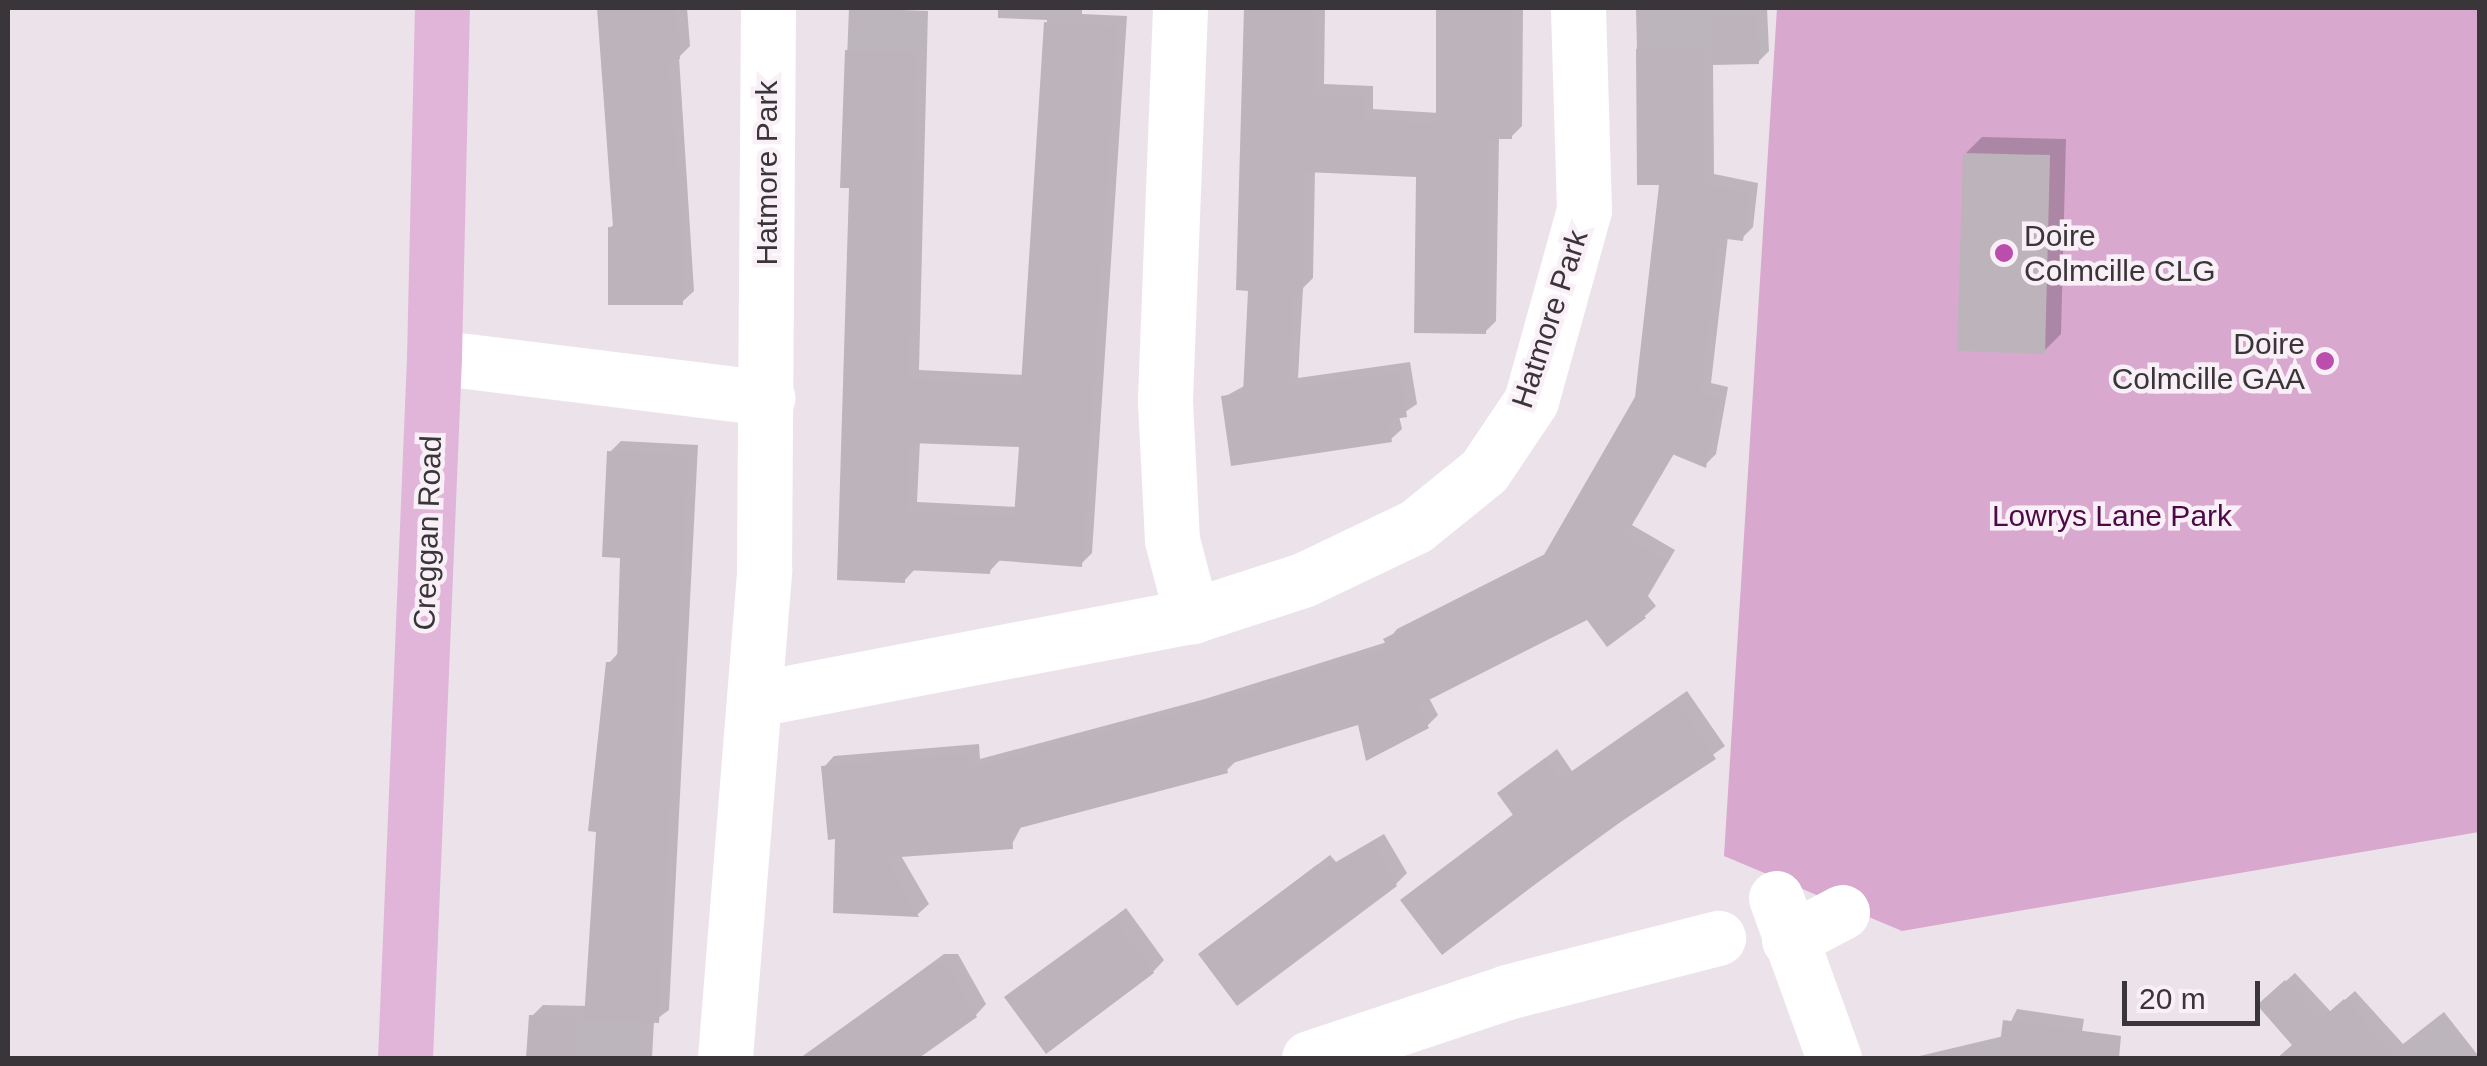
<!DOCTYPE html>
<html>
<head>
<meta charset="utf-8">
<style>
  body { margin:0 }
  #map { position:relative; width:2487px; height:1066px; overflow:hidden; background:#ece3ea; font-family:Helvetica,sans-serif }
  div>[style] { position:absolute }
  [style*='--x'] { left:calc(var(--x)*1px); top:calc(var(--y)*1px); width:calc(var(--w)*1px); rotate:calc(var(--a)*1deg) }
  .green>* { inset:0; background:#d8a8cf }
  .shadow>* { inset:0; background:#0003 }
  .building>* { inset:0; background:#bdb4bb }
  .minor>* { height:55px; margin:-27.5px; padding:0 27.5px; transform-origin:27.5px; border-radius:27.5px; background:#fff }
  .major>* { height:55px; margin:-27.5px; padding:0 27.5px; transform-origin:27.5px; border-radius:27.5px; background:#e1b5da }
  .dots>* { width:28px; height:28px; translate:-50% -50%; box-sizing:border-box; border:5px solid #f9f0f7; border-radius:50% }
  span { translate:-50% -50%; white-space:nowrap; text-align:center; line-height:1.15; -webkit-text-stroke:9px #f9f0f7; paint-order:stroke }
  .street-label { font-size:30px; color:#393538 }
  .poi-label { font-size:30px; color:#393538 }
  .left { translate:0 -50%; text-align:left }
  .right { translate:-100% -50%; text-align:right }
  .park-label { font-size:30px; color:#4d0a47 }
  .frame { position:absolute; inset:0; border:10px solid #393538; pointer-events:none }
  .scale { position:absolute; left:2122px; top:981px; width:138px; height:45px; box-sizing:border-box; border:5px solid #393538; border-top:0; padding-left:12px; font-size:30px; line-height:35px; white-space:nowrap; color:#393538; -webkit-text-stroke:8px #f9f0f7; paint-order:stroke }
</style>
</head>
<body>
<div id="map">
  <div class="green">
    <i style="clip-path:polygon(1777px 8px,2479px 8px,2479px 832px,1902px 931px,1724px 856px)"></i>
  </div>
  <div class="shadow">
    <i style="clip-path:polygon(600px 8px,687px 8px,690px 46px,679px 57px,694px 291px,682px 302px,610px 228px,615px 223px)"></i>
    <i style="clip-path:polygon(evenodd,849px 8px,928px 11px,919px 370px,1024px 375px,1047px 20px,998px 18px,998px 8px,1082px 8px,1082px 14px,1127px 16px,1092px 553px,1081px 564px,1000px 560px,989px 572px,916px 568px,904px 581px,851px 186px,842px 185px,849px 8px,920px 441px,1021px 445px,1017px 507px,917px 502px,920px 441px)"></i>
    <i style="clip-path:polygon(1246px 8px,1325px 8px,1324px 84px,1373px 86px,1373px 109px,1439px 113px,1439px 8px,1523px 8px,1522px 126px,1511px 137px,1499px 137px,1496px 321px,1485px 332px,1418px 174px,1315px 170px,1313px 278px,1303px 288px,1298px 378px,1410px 362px,1417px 404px,1399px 416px,1402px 429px,1390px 440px,1224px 397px,1246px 385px,1251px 288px,1239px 288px)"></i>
    <i style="clip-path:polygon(1636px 8px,1767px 8px,1769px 51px,1758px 62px,1713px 62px,1714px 174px,1758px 183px,1753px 227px,1742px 238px,1728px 236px,1711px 383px,1728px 387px,1716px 454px,1705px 465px,1675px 452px,1632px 525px,1675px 550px,1648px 596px,1656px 606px,1645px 616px,1588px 617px,1429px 698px,1438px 715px,1427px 726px,1360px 722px,1239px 758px,1227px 770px,1022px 825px,1011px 846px,900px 854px,929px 904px,918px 914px,836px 911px,837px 836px,824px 767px,834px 756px,979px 744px,980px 759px,1205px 699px,1387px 642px,1397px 629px,1547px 553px,1638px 398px,1662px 182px,1640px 182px)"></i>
    <i style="clip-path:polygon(1982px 137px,2066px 139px,2061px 334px,2044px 351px,1965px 154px)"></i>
    <i style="clip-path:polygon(621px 441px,698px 445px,669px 1010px,654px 1021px,652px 1058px,529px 1058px,532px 1016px,543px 1005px,587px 1006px,609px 663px,620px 651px,623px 556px,610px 452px)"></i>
    <i style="clip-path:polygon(1687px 691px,1725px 746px,1442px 952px,1415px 890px,1515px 813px,1500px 793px,1557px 749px,1572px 771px)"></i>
    <i style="clip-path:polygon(1384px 834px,1407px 873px,1396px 884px,1201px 954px,1330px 855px,1336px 862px)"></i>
    <i style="clip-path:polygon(1126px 908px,1164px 960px,1153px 972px,1008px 998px)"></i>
    <i style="clip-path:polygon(944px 954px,958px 954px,986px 1004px,976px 1015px,915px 1058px,803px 1058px)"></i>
    <i style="clip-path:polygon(2295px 973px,2331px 1012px,2355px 991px,2403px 1044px,2444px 1012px,2480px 1058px,2280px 1058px,2295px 1044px,2269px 996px)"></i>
    <i style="clip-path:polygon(2017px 1009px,2084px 1019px,2078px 1058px,1911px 1058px,2004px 1036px)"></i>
  </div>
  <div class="building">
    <i style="clip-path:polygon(597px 8px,676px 8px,680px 59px,668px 60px,683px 227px,683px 305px,608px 305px,608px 227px,613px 227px)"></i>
    <i style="clip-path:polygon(1244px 8px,1315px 8px,1314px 95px,1364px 97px,1363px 119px,1436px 124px,1436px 8px,1513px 8px,1512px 139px,1489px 139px,1486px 334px,1414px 333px,1416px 177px,1305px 172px,1303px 292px,1294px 292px,1289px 387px,1400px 372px,1407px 417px,1388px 420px,1392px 442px,1231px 466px,1221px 396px,1243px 393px,1248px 291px,1236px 290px)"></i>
    <i style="clip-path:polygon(1757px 14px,1759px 64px,1713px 65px,1712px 16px)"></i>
    <i style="clip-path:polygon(evenodd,1044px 22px,1117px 27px,1082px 567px,991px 560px,990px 574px,905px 570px,905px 583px,837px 580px,849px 188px,840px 188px,845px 50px,916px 52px,909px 380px,1021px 385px,1044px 22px,910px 443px,1019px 447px,1014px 517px,907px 512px,910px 443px)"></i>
    <i style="clip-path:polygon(1703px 48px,1704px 185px,1749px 193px,1743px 241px,1719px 238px,1701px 393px,1719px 397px,1706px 468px,1672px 454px,1623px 536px,1666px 561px,1639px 608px,1646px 618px,1607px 647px,1587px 620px,1417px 706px,1429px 728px,1366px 761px,1358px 725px,1226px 765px,1228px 773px,1012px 830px,1013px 849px,886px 858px,919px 917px,833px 913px,835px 839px,828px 840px,821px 766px,969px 754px,970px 768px,1192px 709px,1388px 648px,1383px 639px,1541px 560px,1635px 397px,1659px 185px,1637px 185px,1636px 49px)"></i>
    <i style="clip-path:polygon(1963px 153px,2050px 155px,2045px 354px,1957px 351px)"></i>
    <i style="clip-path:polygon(607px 451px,688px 455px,659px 1023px,584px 1019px,596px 832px,588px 831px,606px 662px,617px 662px,620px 558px,602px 557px)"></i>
    <i style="clip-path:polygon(1675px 700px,1716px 759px,1596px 838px,1442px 955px,1400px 900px,1513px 815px,1497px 793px,1545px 758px,1560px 780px)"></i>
    <i style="clip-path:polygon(1373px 843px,1397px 886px,1237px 1006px,1198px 954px,1318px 864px,1324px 871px)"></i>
    <i style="clip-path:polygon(1113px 918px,1154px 973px,1046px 1054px,1004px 997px)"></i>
    <i style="clip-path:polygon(931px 964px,947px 964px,977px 1017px,919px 1058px,800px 1058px)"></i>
    <i style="clip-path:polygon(2285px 980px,2320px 1020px,2344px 999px,2398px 1058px,2277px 1058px,2292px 1045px,2257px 1005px)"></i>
    <i style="clip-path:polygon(529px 1015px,575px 1017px,574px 1058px,526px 1058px)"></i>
    <i style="clip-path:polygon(2003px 1020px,2121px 1036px,2119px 1058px,1998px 1058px)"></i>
  </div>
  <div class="minor">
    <i style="--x:1180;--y:8;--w:394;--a:92.2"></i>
    <i style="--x:1165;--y:402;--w:138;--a:87.1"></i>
    <i style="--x:1172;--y:540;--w:79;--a:75.3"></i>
    <i style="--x:434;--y:357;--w:336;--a:7"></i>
    <i style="--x:756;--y:699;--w:444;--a:-10.8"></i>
    <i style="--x:1192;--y:616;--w:117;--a:-18"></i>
    <i style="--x:1303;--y:580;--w:125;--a:-25.5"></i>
    <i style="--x:1416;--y:526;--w:87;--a:-39"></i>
    <i style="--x:1484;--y:471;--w:84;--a:-56.1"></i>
    <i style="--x:1531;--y:401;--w:198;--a:-74.5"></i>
    <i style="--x:1584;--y:210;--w:202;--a:-91.7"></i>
    <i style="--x:1776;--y:898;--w:170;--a:70.1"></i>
    <i style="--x:1789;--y:940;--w:60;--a:-27.8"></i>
    <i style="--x:725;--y:1058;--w:491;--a:-85.4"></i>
    <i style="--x:764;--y:569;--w:561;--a:-89.59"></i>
    <i style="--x:1309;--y:1058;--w:209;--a:-18.4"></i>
    <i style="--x:1507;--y:992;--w:218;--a:-14.4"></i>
  </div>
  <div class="major">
    <i style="--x:405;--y:1058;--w:702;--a:-87.63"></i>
    <i style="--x:434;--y:357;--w:349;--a:-88.7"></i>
  </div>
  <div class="dots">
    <i style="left:2004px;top:253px;background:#bb4ead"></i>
    <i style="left:2325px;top:361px;background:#bb4ead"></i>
  </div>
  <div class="street-label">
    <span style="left:767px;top:173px;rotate:-90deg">Hatmore Park</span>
    <span style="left:1550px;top:319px;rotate:-72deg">Hatmore Park</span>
    <span style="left:428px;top:533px;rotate:-88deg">Creggan Road</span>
  </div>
  <div class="poi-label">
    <span class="left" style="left:2024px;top:253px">Doire<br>Colmcille CLG</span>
    <span class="right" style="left:2305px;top:361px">Doire<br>Colmcille GAA</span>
  </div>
  <div class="park-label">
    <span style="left:2112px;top:516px">Lowrys Lane Park</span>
  </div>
  <div class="frame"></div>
  <div class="scale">20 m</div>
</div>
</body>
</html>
